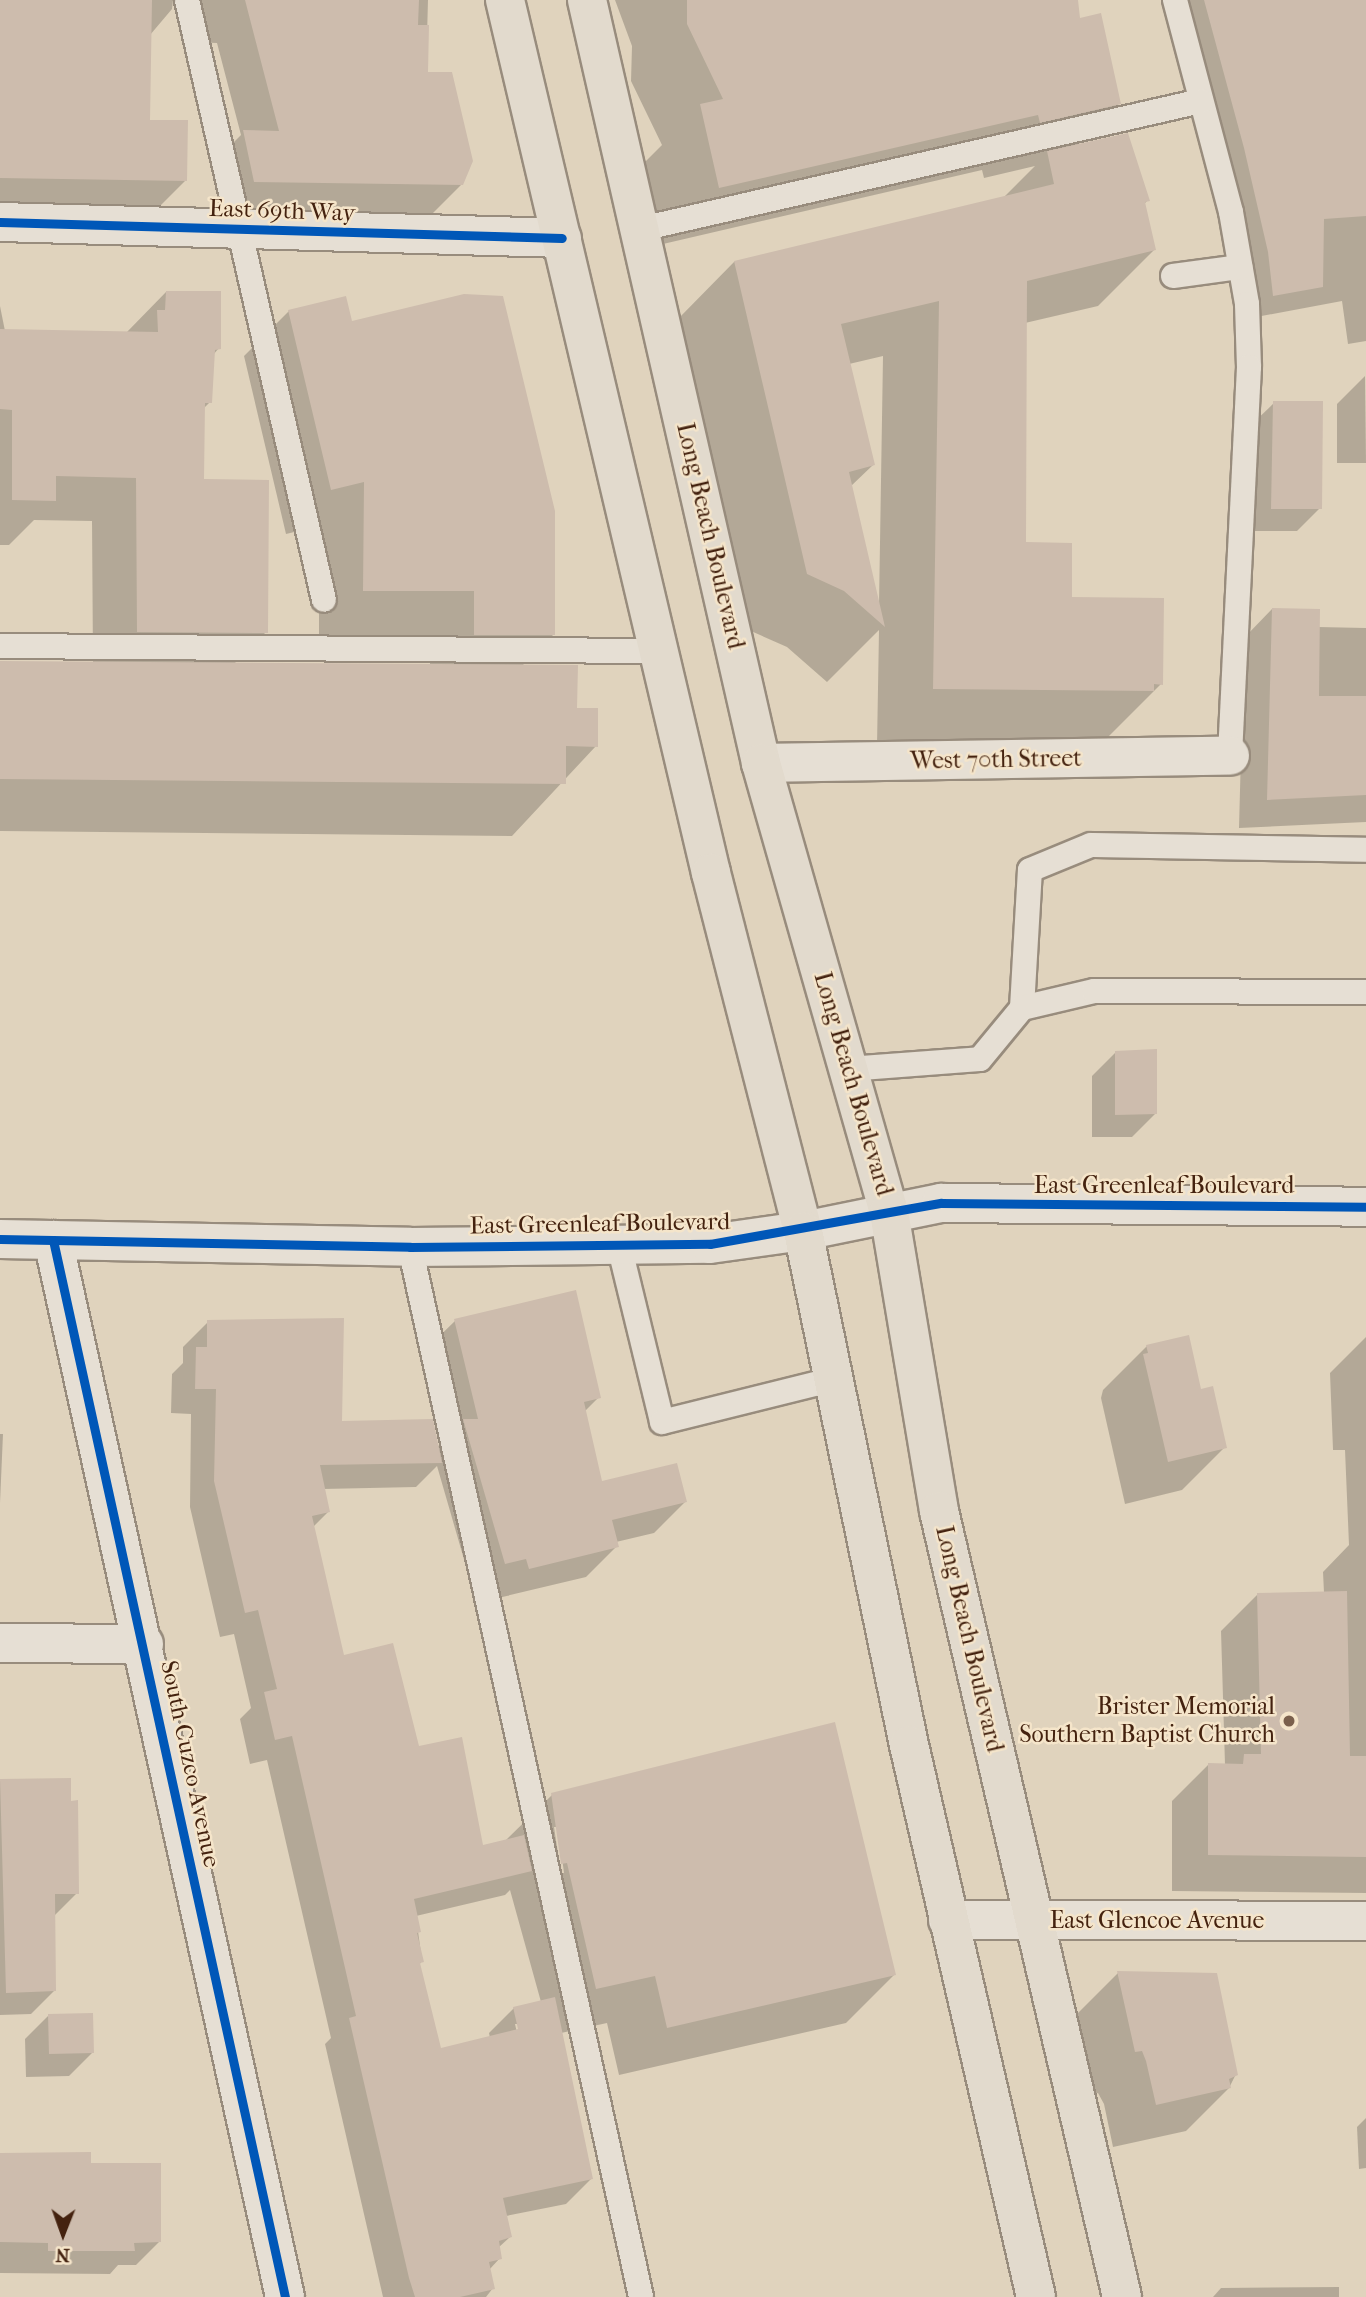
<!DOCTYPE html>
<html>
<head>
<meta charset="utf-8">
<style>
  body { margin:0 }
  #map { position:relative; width:1366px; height:2297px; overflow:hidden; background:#e0d3bd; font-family:"IM FELL French Canon",serif }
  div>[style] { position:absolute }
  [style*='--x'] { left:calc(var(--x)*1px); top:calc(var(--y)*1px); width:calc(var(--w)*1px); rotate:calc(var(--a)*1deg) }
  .shadow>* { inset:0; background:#0003 }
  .building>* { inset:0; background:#cdbcad }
  .roads { filter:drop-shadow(2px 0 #988c7d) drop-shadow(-2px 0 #988c7d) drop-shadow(0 2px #988c7d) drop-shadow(0 -2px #988c7d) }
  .lane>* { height:24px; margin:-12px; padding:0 12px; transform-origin:12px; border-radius:12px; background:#e6dfd4 }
  .street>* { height:38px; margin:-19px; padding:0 19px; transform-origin:19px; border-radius:19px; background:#e6dfd4 }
  .secondary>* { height:38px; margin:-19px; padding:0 19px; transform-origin:19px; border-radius:19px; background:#e6dfd4 }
  .primary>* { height:38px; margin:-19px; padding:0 19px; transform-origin:19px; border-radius:19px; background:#e2dacd }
  .cycleway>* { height:9px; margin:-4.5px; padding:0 4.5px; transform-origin:4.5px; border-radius:4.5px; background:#0057b8 }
  .dots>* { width:19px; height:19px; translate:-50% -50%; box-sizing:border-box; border:4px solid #f5e5ca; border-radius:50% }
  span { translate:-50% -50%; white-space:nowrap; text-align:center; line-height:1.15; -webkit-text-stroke:5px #f5e5ca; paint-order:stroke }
  .street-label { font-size:24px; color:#44220f }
  .poi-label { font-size:24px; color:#44220f }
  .right { translate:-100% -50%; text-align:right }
  .north { position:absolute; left:28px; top:2199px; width:70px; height:70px; -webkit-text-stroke:5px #f5e5ca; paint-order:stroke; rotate:181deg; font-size:19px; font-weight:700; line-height:28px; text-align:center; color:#44220f }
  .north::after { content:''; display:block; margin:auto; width:24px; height:32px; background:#44220f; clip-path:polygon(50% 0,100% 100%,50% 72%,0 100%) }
</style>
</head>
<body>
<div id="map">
  <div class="shadow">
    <i style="clip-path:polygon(0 0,173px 0,172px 9px,150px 35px,149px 122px,185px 181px,139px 227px,0 224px)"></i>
    <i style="clip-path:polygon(176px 0,428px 0,426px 74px,462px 184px,430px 216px,223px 213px,212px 164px,241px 135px,217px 43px,186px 42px)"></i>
    <i style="clip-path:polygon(evenodd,615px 0,1046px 0,1119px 103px,1076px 147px,1148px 200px,1143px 205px,1154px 250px,1098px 306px,1025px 323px,1024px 543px,1070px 599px,1161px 684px,1105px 740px,877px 745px,879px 630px,827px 682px,787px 647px,751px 631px,678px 319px,734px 262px,1003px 198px,1035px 166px,984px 178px,982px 170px,663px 244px,645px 162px,662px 145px,631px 81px,632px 46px,615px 0,883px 356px,879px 605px,850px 487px,873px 465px,849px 364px,883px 356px)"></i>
    <i style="clip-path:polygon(1178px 0,1366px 0,1366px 341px,1348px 344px,1342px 301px,1251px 318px)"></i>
    <i style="clip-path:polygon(166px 292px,219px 348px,213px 355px,210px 402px,203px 409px,202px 480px,266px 632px,234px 664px,430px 666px,430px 636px,319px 635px,319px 526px,286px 534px,244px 356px,289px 311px,350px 323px,553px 635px,521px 667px,576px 709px,596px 746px,512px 836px,0 831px,0 663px,93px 663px,92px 521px,34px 520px,9px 545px,0 545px,0 306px,5px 331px,126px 333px)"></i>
    <i style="clip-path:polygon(1365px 376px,1366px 463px,1337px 463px,1337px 404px)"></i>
    <i style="clip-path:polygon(1274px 403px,1320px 508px,1297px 531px,1249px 531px,1250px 426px)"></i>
    <i style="clip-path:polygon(1272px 609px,1318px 627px,1366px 628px,1366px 822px,1239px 828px,1244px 638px)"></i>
    <i style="clip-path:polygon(1116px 1052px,1156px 1113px,1132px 1137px,1092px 1137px,1092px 1076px)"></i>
    <i style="clip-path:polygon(evenodd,455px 1321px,599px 1397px,584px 1412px,600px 1483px,685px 1502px,654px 1533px,616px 1542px,617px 1546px,586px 1577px,498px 1598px,474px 1594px,437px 1466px,416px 1487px,323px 1489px,328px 1512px,313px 1527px,342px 1657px,418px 1748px,482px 1847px,505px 1841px,552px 1795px,894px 1975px,846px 2023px,619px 2075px,607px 2023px,561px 2033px,591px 2179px,566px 2204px,506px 2216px,510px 2237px,498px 2248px,500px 2258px,489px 2270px,493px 2288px,486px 2297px,383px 2297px,325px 2044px,331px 2038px,267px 1760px,250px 1764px,240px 1719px,251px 1708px,234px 1634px,220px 1637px,190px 1507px,191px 1414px,171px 1413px,172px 1374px,183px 1363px,183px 1347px,208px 1322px,341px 1423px,437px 1447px,445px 1440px,424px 1351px,455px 1321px,554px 1827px,558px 1827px,564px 1873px,561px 1873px,554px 1827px,455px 1321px,510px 1890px,541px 2002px,514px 2008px,489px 2033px,490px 2038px,439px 2050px,419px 1965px,422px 1961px,416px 1916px,505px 1895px,510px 1890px,455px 1321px,515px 2024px,519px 2024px,518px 2037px,515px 2024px)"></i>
    <i style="clip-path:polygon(1366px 1337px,1366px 1893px,1172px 1891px,1172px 1801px,1208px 1765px,1225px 1765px,1221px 1631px,1258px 1594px,1324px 1593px,1323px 1572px,1349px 1545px,1345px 1450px,1333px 1450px,1330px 1373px)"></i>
    <i style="clip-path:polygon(1147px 1346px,1200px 1391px,1225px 1447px,1182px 1490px,1125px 1504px,1101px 1398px,1103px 1390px)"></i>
    <i style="clip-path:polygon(0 1434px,3px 1434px,0 1503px)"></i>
    <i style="clip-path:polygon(69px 1780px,77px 1893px,54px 1916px,54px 1991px,31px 2014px,0 2015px,0 1781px)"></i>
    <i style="clip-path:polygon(1118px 1973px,1236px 2074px,1229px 2088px,1186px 2131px,1113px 2147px,1104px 2104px,1098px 2093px,1092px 2094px,1075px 2016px)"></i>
    <i style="clip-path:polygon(48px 2016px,93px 2052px,69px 2076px,26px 2077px,25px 2039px)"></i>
    <i style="clip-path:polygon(1366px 2118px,1366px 2168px,1359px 2169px,1357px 2127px)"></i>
    <i style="clip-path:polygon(0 2155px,90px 2165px,159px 2242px,136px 2265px,118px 2265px,110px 2274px,0 2273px)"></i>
    <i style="clip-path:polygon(1339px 2287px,1339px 2297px,1213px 2297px,1221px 2288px)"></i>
  </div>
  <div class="building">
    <i style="clip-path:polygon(0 0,152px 0,150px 120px,188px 120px,187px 181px,0 178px)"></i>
    <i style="clip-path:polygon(245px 0,419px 0,418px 25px,429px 25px,428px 72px,452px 72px,473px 161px,463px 185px,254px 182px,243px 130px,279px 131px)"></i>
    <i style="clip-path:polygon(687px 0,1078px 0,1080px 18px,1101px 13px,1121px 104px,1040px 123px,1038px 115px,719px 188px,700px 104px,723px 99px,687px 24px)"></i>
    <i style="clip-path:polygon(1204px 0,1366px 0,1366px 216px,1324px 219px,1323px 287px,1273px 296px,1268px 252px,1244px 148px)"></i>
    <i style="clip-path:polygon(1128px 133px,1150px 201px,1145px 202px,1156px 250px,1027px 281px,1026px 542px,1072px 543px,1072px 597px,1164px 598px,1163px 685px,1154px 684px,1154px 691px,933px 689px,939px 301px,841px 324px,875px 465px,849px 472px,885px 627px,844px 591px,807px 574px,734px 261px,1054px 184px,1047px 151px)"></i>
    <i style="clip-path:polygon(166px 291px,221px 291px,221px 349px,215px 350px,212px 403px,205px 403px,204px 479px,269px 480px,268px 633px,137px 632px,136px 478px,56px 476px,56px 501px,12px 500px,12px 410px,0 409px,0 329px,158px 332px,157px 310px,165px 310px)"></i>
    <i style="clip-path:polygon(464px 294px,503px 296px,555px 511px,555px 635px,474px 635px,474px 591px,363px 591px,364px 482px,331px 490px,288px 310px,346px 296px,352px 321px)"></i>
    <i style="clip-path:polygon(1273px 401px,1323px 401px,1322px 509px,1271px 509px)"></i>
    <i style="clip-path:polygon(1272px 608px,1320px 609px,1319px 696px,1366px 696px,1366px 795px,1267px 800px)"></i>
    <i style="clip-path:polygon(0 661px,578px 665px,577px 708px,598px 708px,598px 747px,566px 746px,566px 784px,0 779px)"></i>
    <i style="clip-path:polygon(1157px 1049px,1157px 1114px,1115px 1115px,1115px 1051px)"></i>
    <i style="clip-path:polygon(576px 1290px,601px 1398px,584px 1402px,602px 1481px,677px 1463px,687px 1502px,612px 1520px,619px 1547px,529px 1569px,526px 1559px,505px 1564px,463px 1419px,478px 1419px,454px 1319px)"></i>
    <i style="clip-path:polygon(344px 1318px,342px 1421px,433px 1419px,442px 1463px,320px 1465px,330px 1512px,312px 1516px,344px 1655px,393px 1643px,419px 1746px,462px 1737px,483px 1845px,524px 1835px,532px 1871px,414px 1899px,421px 1932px,417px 1933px,424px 1962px,420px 1963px,441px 2048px,518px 2029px,513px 2007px,555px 1997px,593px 2179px,503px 2198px,512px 2237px,499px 2241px,502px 2259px,489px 2262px,495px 2289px,460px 2297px,415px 2297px,409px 2278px,349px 2018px,356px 2016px,292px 1736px,275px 1740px,264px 1692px,277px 1689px,258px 1610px,245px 1613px,214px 1481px,216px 1389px,195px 1389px,196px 1347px,207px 1347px,207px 1320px)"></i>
    <i style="clip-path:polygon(1189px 1335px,1201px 1389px,1213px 1386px,1227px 1448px,1168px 1462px,1143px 1354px,1148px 1353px,1146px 1345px)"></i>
    <i style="clip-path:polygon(1347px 1591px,1350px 1756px,1366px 1756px,1366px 1857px,1208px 1855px,1208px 1763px,1243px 1764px,1244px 1754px,1261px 1754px,1257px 1593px)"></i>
    <i style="clip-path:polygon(835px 1722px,896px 1975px,667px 2028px,655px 1976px,596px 1989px,567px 1863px,561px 1864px,551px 1793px)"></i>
    <i style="clip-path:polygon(71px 1778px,71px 1801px,78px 1800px,79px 1894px,55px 1894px,56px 1991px,6px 1993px,0 1779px)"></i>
    <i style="clip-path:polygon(1117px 1971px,1217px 1973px,1238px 2075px,1229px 2079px,1231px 2088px,1156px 2105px,1146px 2061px,1142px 2051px,1135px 2052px)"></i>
    <i style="clip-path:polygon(93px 2013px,94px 2053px,49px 2054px,48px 2014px)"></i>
    <i style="clip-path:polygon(91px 2152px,91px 2163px,161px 2163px,161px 2242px,134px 2243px,135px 2251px,48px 2251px,48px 2243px,0 2242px,0 2153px)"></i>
  </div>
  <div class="roads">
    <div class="lane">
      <i style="--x:187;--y:0;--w:615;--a:77.14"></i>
      <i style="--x:1175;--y:0;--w:219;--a:75.2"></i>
      <i style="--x:1231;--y:212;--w:93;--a:80.1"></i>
      <i style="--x:1247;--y:304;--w:63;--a:88.2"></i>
      <i style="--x:1249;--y:367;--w:389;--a:92.8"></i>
      <i style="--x:641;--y:229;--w:574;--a:-12.88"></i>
      <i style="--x:1173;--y:276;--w:68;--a:-7.7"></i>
      <i style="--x:0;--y:646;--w:658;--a:0.44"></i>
      <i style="--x:1022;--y:1008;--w:138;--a:-86.7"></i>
      <i style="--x:1030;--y:870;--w:66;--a:-22.3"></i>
      <i style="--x:1091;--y:845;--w:275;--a:1"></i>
      <i style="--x:848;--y:1069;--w:132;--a:-4.3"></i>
      <i style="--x:980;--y:1059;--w:66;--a:-50.5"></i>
      <i style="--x:1022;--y:1008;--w:74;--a:-13.3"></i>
      <i style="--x:1094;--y:991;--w:272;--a:0.2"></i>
      <i style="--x:619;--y:1245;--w:182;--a:76.3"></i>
      <i style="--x:662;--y:1422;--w:177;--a:-14"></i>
      <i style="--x:410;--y:1247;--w:1075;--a:77.59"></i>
    </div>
    <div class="street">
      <i style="--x:0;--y:222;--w:562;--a:1.63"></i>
      <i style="--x:761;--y:763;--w:469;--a:-0.9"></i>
      <i style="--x:0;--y:1239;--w:410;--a:1.1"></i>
      <i style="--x:410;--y:1247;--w:300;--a:-0.6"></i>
      <i style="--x:710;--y:1244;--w:94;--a:-8"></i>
      <i style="--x:53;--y:1240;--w:1082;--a:77.62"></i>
      <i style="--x:0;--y:1643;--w:144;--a:0.4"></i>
      <i style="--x:948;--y:1920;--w:418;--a:0.1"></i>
    </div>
    <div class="secondary">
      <i style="--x:803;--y:1231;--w:141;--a:-11.5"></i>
      <i style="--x:941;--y:1203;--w:425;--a:0.5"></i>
    </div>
    <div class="primary">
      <i style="--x:505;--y:0;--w:897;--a:76.72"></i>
      <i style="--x:711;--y:873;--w:370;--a:75.6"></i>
      <i style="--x:803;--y:1231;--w:525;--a:78.35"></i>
      <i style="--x:909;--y:1745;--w:566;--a:77.04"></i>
      <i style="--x:587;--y:0;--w:783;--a:77.15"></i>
      <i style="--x:761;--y:763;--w:467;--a:74.1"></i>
      <i style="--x:889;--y:1212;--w:303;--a:80.5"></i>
      <i style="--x:939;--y:1511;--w:807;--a:76.89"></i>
    </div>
  </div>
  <div class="cycleway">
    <i style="--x:0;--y:222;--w:562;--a:1.63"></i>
    <i style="--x:0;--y:1239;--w:410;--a:1.1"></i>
    <i style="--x:410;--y:1247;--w:300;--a:-0.6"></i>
    <i style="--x:710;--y:1244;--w:235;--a:-10.1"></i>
    <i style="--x:941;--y:1203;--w:425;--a:0.5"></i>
    <i style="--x:53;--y:1240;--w:1082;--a:77.62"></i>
  </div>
  <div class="dots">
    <i style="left:1289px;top:1721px;background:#7b604c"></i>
  </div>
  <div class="street-label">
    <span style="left:282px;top:211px;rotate:2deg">East 69th Way</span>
    <span style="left:710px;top:536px;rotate:77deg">Long Beach Boulevard</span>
    <span style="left:996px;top:760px;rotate:-1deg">West 70th Street</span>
    <span style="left:853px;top:1084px;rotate:74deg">Long Beach Boulevard</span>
    <span style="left:1164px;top:1186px">East Greenleaf Boulevard</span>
    <span style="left:600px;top:1224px;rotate:-1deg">East Greenleaf Boulevard</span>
    <span style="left:969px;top:1639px;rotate:77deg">Long Beach Boulevard</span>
    <span style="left:190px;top:1764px;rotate:78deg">South Cuzco Avenue</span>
    <span style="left:1157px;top:1921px">East Glencoe Avenue</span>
  </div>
  <div class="poi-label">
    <span class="right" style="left:1275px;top:1721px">Brister Memorial<br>Southern Baptist Church</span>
  </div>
  <div class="north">N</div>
</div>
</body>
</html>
